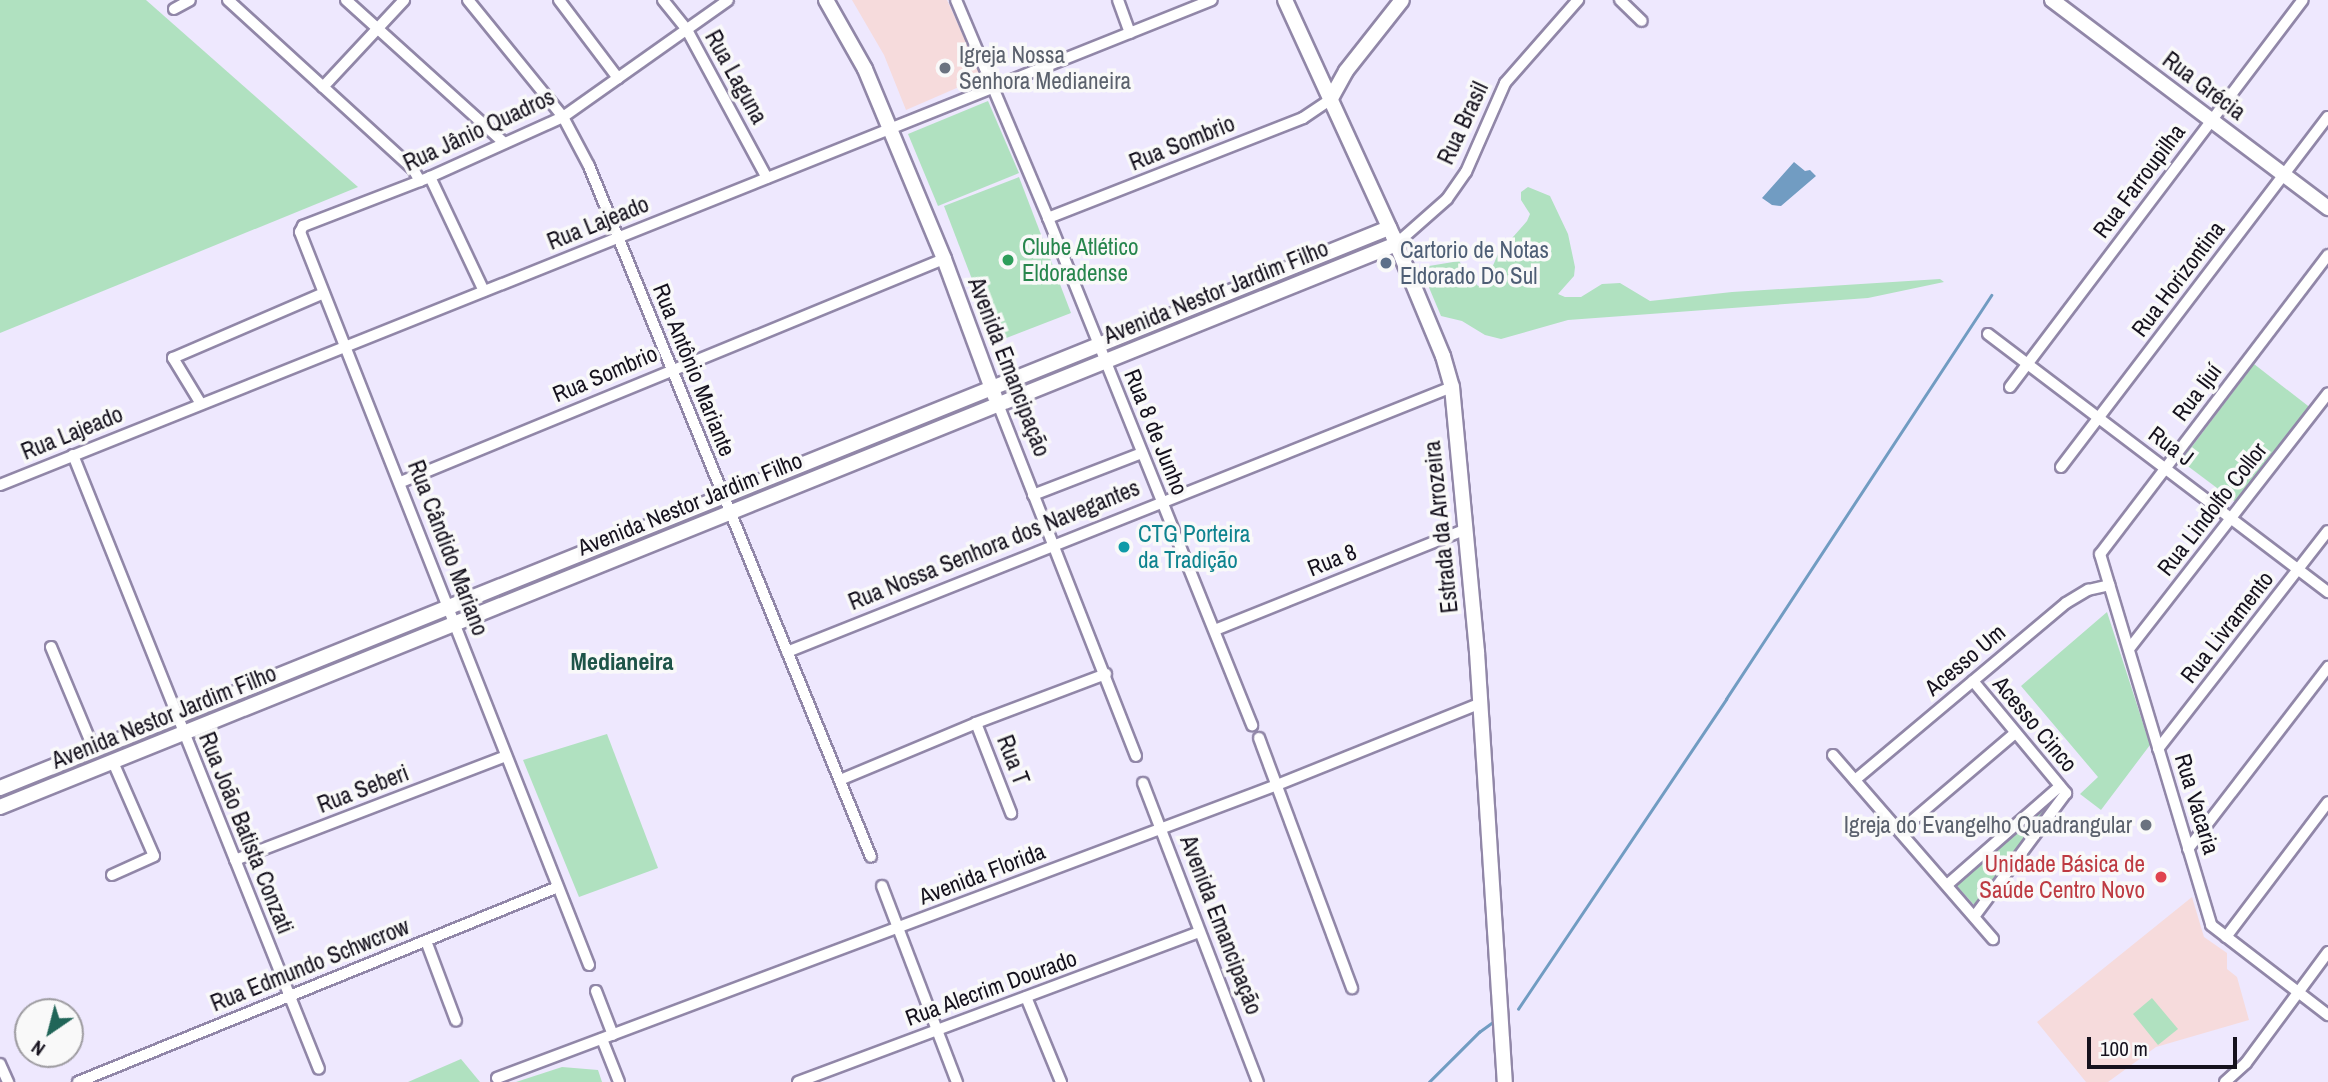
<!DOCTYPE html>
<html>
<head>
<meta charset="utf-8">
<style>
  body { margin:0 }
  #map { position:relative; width:2328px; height:1082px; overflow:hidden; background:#eee8fe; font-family:"Archivo Narrow",sans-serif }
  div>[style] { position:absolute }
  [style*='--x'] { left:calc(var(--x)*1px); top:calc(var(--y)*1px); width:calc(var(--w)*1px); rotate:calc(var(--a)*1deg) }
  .education>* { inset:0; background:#f6dbdc }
  .green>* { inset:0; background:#b0e1c0 }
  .water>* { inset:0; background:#719cc2 }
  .stream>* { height:2.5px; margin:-1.25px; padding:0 1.25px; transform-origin:1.25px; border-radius:1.25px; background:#719cc2 }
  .roads { filter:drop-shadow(2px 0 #9187a8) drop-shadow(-2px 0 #9187a8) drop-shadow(0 2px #9187a8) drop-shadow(0 -2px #9187a8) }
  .minor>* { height:10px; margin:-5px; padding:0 5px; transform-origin:5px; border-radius:5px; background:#fff }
  .major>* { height:14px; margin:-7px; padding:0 7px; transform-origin:7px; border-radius:7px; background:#fff }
  .dots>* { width:19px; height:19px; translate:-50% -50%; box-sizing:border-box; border:4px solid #f9f9f9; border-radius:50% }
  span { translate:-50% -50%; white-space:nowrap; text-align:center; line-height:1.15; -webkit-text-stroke:7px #f9f9f9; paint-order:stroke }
  .worship-label { font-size:23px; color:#5b616d }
  .left { translate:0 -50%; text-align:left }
  .right { translate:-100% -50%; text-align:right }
  .street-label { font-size:23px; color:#15111d }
  .leisure-label { font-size:23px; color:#27864d }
  .service-label { font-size:23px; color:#4e5e75 }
  .culture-label { font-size:23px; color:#0d838f }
  .health-label { font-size:23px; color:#be3a42 }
  .neighbourhood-label { font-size:24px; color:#1e5449; font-weight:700 }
  .north { position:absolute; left:14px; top:998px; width:70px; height:70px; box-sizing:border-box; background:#f9f9f9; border:2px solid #9e9ca1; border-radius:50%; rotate:215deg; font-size:19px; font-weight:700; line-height:28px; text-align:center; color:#15111d }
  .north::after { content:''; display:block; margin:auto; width:24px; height:32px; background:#206558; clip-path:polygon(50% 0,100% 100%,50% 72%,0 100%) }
  .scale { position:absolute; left:2087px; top:1037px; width:150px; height:32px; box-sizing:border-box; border:4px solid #15111d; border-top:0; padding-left:9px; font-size:21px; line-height:24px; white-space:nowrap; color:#15111d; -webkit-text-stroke:5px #f9f9f9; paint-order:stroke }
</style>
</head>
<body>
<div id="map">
  <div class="education">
    <i style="clip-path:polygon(852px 0,947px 0,982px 77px,906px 110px,884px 55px)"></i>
    <i style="clip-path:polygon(2192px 897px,2204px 937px,2227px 953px,2227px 969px,2237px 977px,2249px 1020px,2156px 1047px,2108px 1082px,2086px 1082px,2037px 1022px)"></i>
  </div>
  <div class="green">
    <i style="clip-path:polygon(0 0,146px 0,358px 187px,0 333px)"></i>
    <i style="clip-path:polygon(988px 101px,1019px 173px,938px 206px,908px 134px)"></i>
    <i style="clip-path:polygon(1019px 177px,1071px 313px,996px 342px,944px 206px)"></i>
    <i style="clip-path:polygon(1528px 187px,1550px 196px,1568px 234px,1575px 267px,1574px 276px,1558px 294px,1565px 297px,1581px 297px,1602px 284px,1620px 283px,1650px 301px,1732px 292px,1940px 279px,1944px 282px,1868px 298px,1568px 320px,1501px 339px,1485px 335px,1462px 321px,1441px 316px,1425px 278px,1429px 266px,1459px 261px,1478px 286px,1485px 284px,1498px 254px,1527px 221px,1530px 214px,1521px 200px,1521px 192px)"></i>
    <i style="clip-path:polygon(2254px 364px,2312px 409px,2237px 503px,2181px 461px)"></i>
    <i style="clip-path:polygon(2107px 612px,2150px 745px,2101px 810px,2080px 794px,2098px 777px,2021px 686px)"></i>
    <i style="clip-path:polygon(607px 734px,658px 868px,579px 897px,523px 760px)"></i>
    <i style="clip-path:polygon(2053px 798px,2055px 801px,1975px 906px,1955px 884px)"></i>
    <i style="clip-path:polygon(2152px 998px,2178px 1029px,2158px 1045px,2133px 1014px)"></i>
    <i style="clip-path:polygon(461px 1059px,480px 1082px,408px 1082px)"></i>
    <i style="clip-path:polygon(562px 1067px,598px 1070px,602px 1082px,516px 1082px)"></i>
  </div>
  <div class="water">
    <i style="clip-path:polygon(1794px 162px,1805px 171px,1810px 170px,1816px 176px,1781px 206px,1772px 205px,1762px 198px)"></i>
  </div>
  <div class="stream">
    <i style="--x:1518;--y:1009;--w:373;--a:-56.1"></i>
    <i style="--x:1726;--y:699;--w:483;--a:-56.7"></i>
    <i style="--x:1429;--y:1082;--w:71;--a:-45"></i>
    <i style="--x:1479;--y:1032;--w:17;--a:-36"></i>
  </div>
  <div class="roads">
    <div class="minor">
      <i style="--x:228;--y:0;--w:251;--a:42.4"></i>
      <i style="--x:413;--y:169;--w:14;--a:60"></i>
      <i style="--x:346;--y:0;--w:213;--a:42.1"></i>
      <i style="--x:468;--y:0;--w:151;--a:50.9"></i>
      <i style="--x:563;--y:117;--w:55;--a:62"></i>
      <i style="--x:589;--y:166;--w:746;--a:67.8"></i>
      <i style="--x:559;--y:0;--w:98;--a:52.9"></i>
      <i style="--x:663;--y:0;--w:38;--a:51"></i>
      <i style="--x:687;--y:30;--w:168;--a:61.6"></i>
      <i style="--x:956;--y:0;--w:237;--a:67.1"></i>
      <i style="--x:1048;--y:218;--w:547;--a:68.08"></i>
      <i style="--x:1118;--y:0;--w:35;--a:70"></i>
      <i style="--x:1620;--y:0;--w:30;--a:44"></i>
      <i style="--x:174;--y:9;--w:18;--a:-29"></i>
      <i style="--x:323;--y:87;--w:119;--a:-47"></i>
      <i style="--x:430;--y:177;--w:126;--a:64.7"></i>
      <i style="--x:1048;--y:218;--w:274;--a:-21.4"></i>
      <i style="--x:1303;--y:118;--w:32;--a:-34"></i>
      <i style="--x:1396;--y:244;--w:68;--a:-41.4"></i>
      <i style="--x:1447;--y:199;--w:33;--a:-55"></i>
      <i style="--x:1466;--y:172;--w:97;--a:-66.3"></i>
      <i style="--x:1505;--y:83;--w:111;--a:-48.7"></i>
      <i style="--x:2328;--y:255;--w:376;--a:127.3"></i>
      <i style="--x:2100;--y:554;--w:387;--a:73.3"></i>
      <i style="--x:2211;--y:925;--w:148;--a:37.6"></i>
      <i style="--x:1988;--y:334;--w:427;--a:37.2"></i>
      <i style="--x:2010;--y:387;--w:485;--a:-52.9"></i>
      <i style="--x:201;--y:404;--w:54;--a:-121.3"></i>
      <i style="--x:173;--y:358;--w:164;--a:-23.3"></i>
      <i style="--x:998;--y:404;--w:378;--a:68.6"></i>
      <i style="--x:73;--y:455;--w:661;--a:68.17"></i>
      <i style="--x:2061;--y:467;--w:440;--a:-52.7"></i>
      <i style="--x:401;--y:482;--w:587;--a:-22.33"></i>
      <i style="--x:0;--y:485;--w:1305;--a:-21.81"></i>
      <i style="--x:1033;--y:495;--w:117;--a:-21.1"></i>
      <i style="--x:1215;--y:630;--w:268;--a:-21.9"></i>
      <i style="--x:51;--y:647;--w:112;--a:67.3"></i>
      <i style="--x:2129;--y:649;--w:324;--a:-52.1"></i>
      <i style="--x:787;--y:652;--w:716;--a:-21.73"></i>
      <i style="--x:1973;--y:681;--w:146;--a:50.3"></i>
      <i style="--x:2066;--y:793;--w:154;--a:126.6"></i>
      <i style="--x:976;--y:723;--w:97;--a:68.7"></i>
      <i style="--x:1259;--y:738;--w:267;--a:69.6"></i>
      <i style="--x:2158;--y:749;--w:276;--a:-52.1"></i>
      <i style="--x:1833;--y:755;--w:244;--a:49"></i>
      <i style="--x:840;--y:780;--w:147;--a:-22.7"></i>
      <i style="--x:976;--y:723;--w:139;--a:-20.7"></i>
      <i style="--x:1855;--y:780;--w:275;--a:-40"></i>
      <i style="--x:2066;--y:603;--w:26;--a:-31"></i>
      <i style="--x:2088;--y:590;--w:22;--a:-13"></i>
      <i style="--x:1143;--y:783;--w:320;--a:69"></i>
      <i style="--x:1900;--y:831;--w:151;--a:-40.4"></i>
      <i style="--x:2188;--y:849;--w:230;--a:-52.4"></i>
      <i style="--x:235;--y:860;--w:290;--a:-21"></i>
      <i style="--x:112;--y:875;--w:46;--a:-24.3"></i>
      <i style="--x:154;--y:856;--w:103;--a:-113.6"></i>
      <i style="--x:1947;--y:885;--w:150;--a:-41.2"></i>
      <i style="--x:882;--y:886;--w:210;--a:69.1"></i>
      <i style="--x:2226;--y:937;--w:169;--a:-52.9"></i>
      <i style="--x:426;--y:941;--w:85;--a:69.4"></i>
      <i style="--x:589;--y:965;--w:788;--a:-111.52"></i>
      <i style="--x:300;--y:232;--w:7;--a:-63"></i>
      <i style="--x:303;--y:226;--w:136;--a:-21.1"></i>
      <i style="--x:430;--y:177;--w:146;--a:-24.3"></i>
      <i style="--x:563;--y:117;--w:202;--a:-35.3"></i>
      <i style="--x:596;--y:991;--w:47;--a:68.9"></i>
      <i style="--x:1026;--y:997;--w:92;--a:67.6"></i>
      <i style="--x:602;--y:1039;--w:46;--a:68.4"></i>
      <i style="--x:0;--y:1064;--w:20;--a:66"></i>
      <i style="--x:497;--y:1078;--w:833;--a:-20.59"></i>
      <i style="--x:1277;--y:785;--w:218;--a:-21.9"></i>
      <i style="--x:78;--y:1082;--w:518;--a:-22.11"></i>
      <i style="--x:798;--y:1082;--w:428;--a:-20.5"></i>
      <i style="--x:2225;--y:1082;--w:28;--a:-42"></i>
      <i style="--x:2246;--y:1063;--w:138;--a:-53.5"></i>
    </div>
    <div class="major">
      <i style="--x:826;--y:0;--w:79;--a:60.5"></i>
      <i style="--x:865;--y:69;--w:206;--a:67.4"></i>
      <i style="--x:944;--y:259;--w:147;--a:69.7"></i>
      <i style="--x:1285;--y:0;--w:260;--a:65.4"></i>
      <i style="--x:1393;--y:236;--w:130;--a:67.4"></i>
      <i style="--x:1443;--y:356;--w:32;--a:74"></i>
      <i style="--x:1452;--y:387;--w:266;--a:84.6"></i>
      <i style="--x:1477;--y:652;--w:431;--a:86.3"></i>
      <i style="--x:2052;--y:0;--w:346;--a:37"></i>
      <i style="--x:1330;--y:100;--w:33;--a:-61"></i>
      <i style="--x:1346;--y:71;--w:90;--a:-51.7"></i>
      <i style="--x:0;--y:788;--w:1498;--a:-21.96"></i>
      <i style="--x:0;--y:807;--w:1505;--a:-21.96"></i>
    </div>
  </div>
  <div class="dots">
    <i style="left:945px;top:68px;background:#6b7280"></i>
    <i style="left:1008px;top:260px;background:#2e9e5b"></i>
    <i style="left:1386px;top:263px;background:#5c6f8a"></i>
    <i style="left:1124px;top:547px;background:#0f9aa8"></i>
    <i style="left:2146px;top:825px;background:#6b7280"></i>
    <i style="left:2161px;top:877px;background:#e0444e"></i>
  </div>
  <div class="worship-label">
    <span class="left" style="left:959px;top:68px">Igreja Nossa<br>Senhora Medianeira</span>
    <span class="right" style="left:2132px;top:825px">Igreja do Evangelho Quadrangular</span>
  </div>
  <div class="street-label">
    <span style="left:736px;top:77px;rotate:61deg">Rua Laguna</span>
    <span style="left:2204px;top:86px;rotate:37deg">Rua Grécia</span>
    <span style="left:1463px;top:123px;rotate:-65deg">Rua Brasil</span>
    <span style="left:479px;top:130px;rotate:-25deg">Rua Jânio Quadros</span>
    <span style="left:1182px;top:143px;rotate:-22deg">Rua Sombrio</span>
    <span style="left:2139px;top:181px;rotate:-53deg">Rua Farroupilha</span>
    <span style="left:598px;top:223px;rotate:-22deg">Rua Lajeado</span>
    <span style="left:2178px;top:279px;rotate:-53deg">Rua Horizontina</span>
    <span style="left:1216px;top:292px;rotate:-22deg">Avenida Nestor Jardim Filho</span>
    <span style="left:1009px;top:367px;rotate:69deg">Avenida Emancipação</span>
    <span style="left:694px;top:370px;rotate:68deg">Rua Antônio Mariante</span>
    <span style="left:605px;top:374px;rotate:-23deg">Rua Sombrio</span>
    <span style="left:2197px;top:392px;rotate:-53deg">Rua Ijuí</span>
    <span style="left:1156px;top:432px;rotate:68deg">Rua 8 de Junho</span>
    <span style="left:72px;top:433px;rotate:-22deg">Rua Lajeado</span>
    <span style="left:2171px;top:446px;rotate:37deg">Rua J</span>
    <span style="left:690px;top:504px;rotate:-22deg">Avenida Nestor Jardim Filho</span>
    <span style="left:2212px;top:509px;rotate:-52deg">Rua Lindolfo Collor</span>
    <span style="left:1441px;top:527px;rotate:-96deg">Estrada da Arrozeira</span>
    <span style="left:994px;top:545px;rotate:-22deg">Rua Nossa Senhora dos Navegantes</span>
    <span style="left:448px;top:548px;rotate:69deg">Rua Cândido Mariano</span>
    <span style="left:1332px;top:560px;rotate:-22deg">Rua 8</span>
    <span style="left:2227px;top:627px;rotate:-52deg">Rua Livramento</span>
    <span style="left:1965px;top:660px;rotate:-40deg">Acesso Um</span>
    <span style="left:164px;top:717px;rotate:-22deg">Avenida Nestor Jardim Filho</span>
    <span style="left:2035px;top:724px;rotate:50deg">Acesso Cinco</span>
    <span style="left:1013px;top:760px;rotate:69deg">Rua T</span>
    <span style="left:363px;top:789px;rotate:-21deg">Rua Seberi</span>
    <span style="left:2197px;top:804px;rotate:73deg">Rua Vacaria</span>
    <span style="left:246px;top:833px;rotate:68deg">Rua João Batista Conzati</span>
    <span style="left:982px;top:874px;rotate:-21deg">Avenida Florida</span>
    <span style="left:1221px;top:925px;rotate:69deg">Avenida Emancipação</span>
    <span style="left:310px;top:965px;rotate:-22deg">Rua Edmundo Schwcrow</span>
    <span style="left:991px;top:988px;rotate:-20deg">Rua Alecrim Dourado</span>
  </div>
  <div class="leisure-label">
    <span class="left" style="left:1022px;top:260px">Clube Atlético<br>Eldoradense</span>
  </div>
  <div class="service-label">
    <span class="left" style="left:1400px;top:263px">Cartorio de Notas<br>Eldorado Do Sul</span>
  </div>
  <div class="culture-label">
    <span class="left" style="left:1138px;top:547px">CTG Porteira<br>da Tradição</span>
  </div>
  <div class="health-label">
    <span class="right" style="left:2145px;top:877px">Unidade Básica de<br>Saúde Centro Novo</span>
  </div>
  <div class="neighbourhood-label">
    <span style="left:622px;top:662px">Medianeira</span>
  </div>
  <div class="north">N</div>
  <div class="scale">100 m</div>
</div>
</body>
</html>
